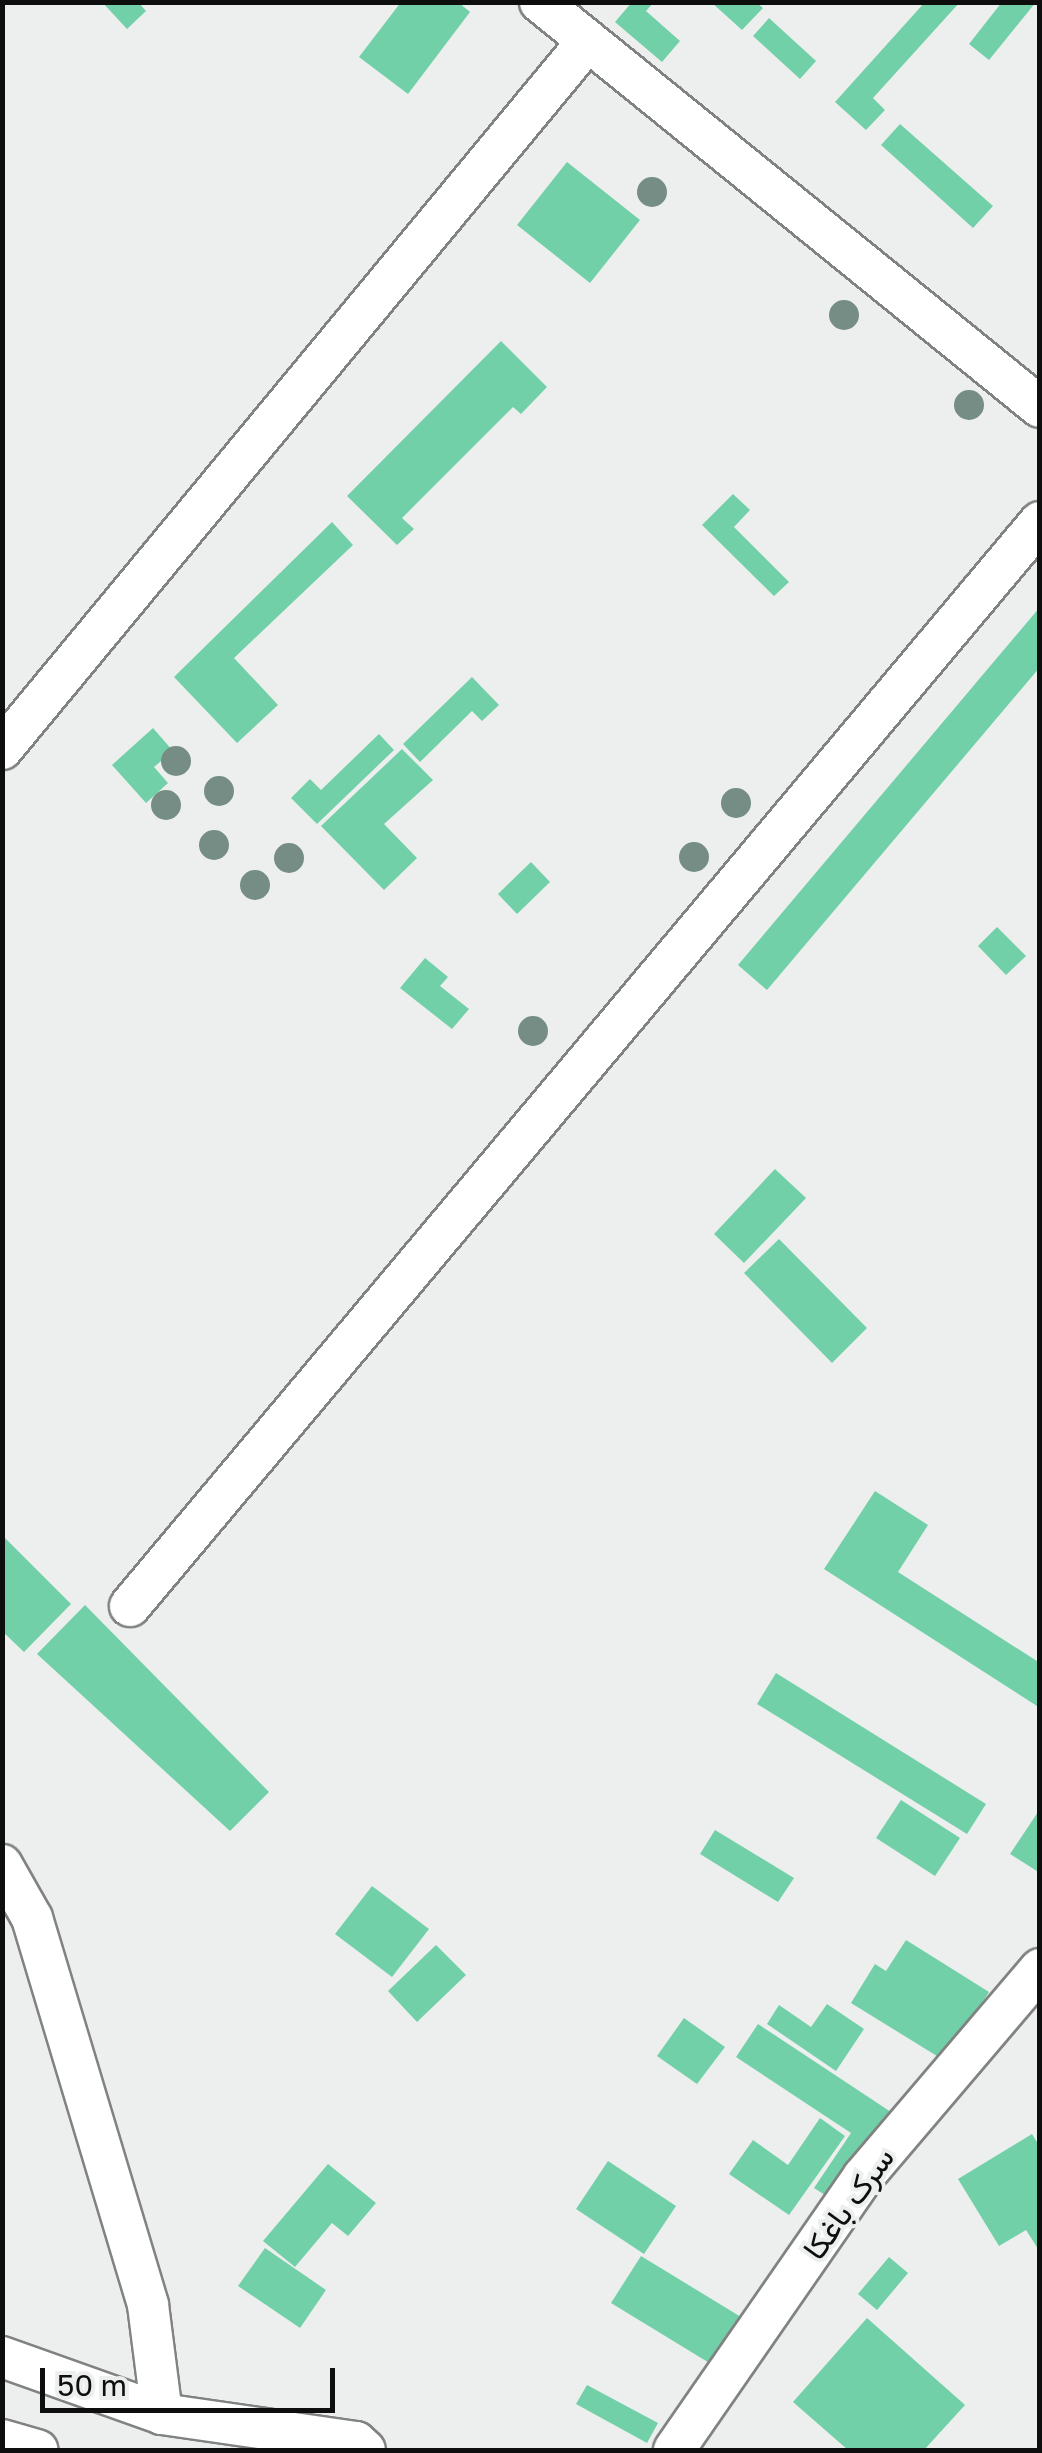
<!DOCTYPE html>
<html>
<head>
<meta charset="utf-8">
<style>
  body { margin:0 }
  #map { position:relative; width:1042px; height:2453px; overflow:hidden; background:#ecefee; font-family:"Golos Text",Vazirmatn,sans-serif }
  div>[style] { position:absolute }
  [style*='--x'] { left:calc(var(--x)*1px); top:calc(var(--y)*1px); width:calc(var(--w)*1px); rotate:calc(var(--a)*1deg) }
  .building>* { inset:0; background:#72d0a9 }
  .roads { filter:drop-shadow(2px 0 #808381) drop-shadow(-2px 0 #808381) drop-shadow(0 2px #808381) drop-shadow(0 -2px #808381) }
  .minor>* { height:40px; margin:-20px; padding:0 20px; transform-origin:20px; border-radius:20px; background:#fff }
  .trees>* { width:30px; height:30px; margin:-15px; border-radius:50%; background:#758d84 }
  span { translate:-50% -50%; white-space:nowrap; text-align:center; line-height:1.15; -webkit-text-stroke:8px #ecefee; paint-order:stroke }
  .street-label { font-size:32px; color:#0d0e0d }
  .frame { position:absolute; inset:0; border:5px solid #0d0e0d; pointer-events:none }
  .scale { position:absolute; left:40px; top:2368px; width:295px; height:45px; box-sizing:border-box; border:5px solid #0d0e0d; border-top:0; padding-left:12px; font-size:30px; line-height:35px; white-space:nowrap; color:#0d0e0d; -webkit-text-stroke:8px #ecefee; paint-order:stroke }
</style>
</head>
<body>
<div id="map">
  <div class="building">
    <i style="clip-path:polygon(102px 2px,138px 2px,146px 11px,127px 29px)"></i>
    <i style="clip-path:polygon(401px 2px,458px 2px,470px 12px,408px 94px,359px 57px)"></i>
    <i style="clip-path:polygon(632px 2px,654px 2px,646px 11px,680px 41px,662px 62px,615px 22px)"></i>
    <i style="clip-path:polygon(711px 2px,756px 2px,763px 8px,742px 30px)"></i>
    <i style="clip-path:polygon(925px 2px,960px 2px,873px 98px,885px 110px,866px 130px,835px 102px)"></i>
    <i style="clip-path:polygon(1002px 2px,1036px 2px,989px 60px,969px 44px)"></i>
    <i style="clip-path:polygon(769px 18px,816px 61px,800px 79px,753px 36px)"></i>
    <i style="clip-path:polygon(900px 124px,993px 206px,973px 228px,881px 145px)"></i>
    <i style="clip-path:polygon(567px 162px,640px 220px,590px 283px,517px 225px)"></i>
    <i style="clip-path:polygon(501px 341px,547px 387px,521px 414px,513px 407px,402px 518px,414px 529px,397px 545px,347px 496px)"></i>
    <i style="clip-path:polygon(733px 494px,750px 510px,734px 527px,789px 582px,774px 596px,702px 525px)"></i>
    <i style="clip-path:polygon(332px 522px,353px 545px,234px 658px,278px 705px,237px 743px,174px 677px)"></i>
    <i style="clip-path:polygon(1040px 607px,1040px 667px,767px 990px,738px 965px)"></i>
    <i style="clip-path:polygon(472px 677px,499px 705px,482px 721px,472px 711px,420px 762px,403px 744px)"></i>
    <i style="clip-path:polygon(153px 728px,173px 751px,154px 767px,168px 783px,146px 803px,112px 765px)"></i>
    <i style="clip-path:polygon(379px 734px,394px 750px,317px 824px,291px 798px,310px 779px,321px 790px)"></i>
    <i style="clip-path:polygon(402px 749px,433px 780px,384px 824px,417px 858px,384px 890px,321px 826px)"></i>
    <i style="clip-path:polygon(531px 862px,550px 882px,517px 914px,498px 894px)"></i>
    <i style="clip-path:polygon(997px 927px,1026px 956px,1006px 975px,978px 946px)"></i>
    <i style="clip-path:polygon(425px 958px,448px 977px,440px 986px,469px 1009px,452px 1029px,400px 988px)"></i>
    <i style="clip-path:polygon(775px 1169px,806px 1198px,744px 1263px,714px 1234px)"></i>
    <i style="clip-path:polygon(779px 1239px,867px 1328px,832px 1363px,744px 1273px)"></i>
    <i style="clip-path:polygon(875px 1491px,928px 1525px,898px 1572px,1040px 1663px,1040px 1708px,824px 1569px)"></i>
    <i style="clip-path:polygon(2px 1535px,71px 1604px,24px 1652px,2px 1631px)"></i>
    <i style="clip-path:polygon(85px 1605px,269px 1792px,230px 1831px,37px 1654px)"></i>
    <i style="clip-path:polygon(776px 1673px,986px 1804px,967px 1834px,757px 1704px)"></i>
    <i style="clip-path:polygon(901px 1800px,960px 1838px,935px 1876px,876px 1838px)"></i>
    <i style="clip-path:polygon(1040px 1809px,1040px 1873px,1010px 1854px)"></i>
    <i style="clip-path:polygon(715px 1830px,794px 1878px,778px 1902px,700px 1854px)"></i>
    <i style="clip-path:polygon(372px 1886px,429px 1929px,392px 1977px,335px 1934px)"></i>
    <i style="clip-path:polygon(906px 1940px,989px 1992px,945px 2061px,851px 2003px,875px 1964px,886px 1971px)"></i>
    <i style="clip-path:polygon(436px 1945px,466px 1975px,417px 2022px,388px 1991px)"></i>
    <i style="clip-path:polygon(827px 2004px,864px 2029px,836px 2071px,767px 2024px,779px 2005px,811px 2027px)"></i>
    <i style="clip-path:polygon(684px 2018px,725px 2047px,697px 2084px,657px 2056px)"></i>
    <i style="clip-path:polygon(758px 2024px,897px 2116px,839px 2204px,814px 2188px,851px 2133px,736px 2057px)"></i>
    <i style="clip-path:polygon(820px 2118px,845px 2136px,789px 2215px,729px 2174px,753px 2140px,788px 2165px)"></i>
    <i style="clip-path:polygon(1032px 2134px,1040px 2147px,1040px 2252px,1026px 2230px,999px 2246px,958px 2179px)"></i>
    <i style="clip-path:polygon(608px 2161px,676px 2206px,644px 2254px,576px 2209px)"></i>
    <i style="clip-path:polygon(328px 2164px,376px 2203px,348px 2236px,332px 2223px,295px 2267px,263px 2241px)"></i>
    <i style="clip-path:polygon(265px 2248px,326px 2290px,300px 2328px,238px 2286px)"></i>
    <i style="clip-path:polygon(641px 2256px,741px 2317px,711px 2364px,611px 2303px)"></i>
    <i style="clip-path:polygon(889px 2257px,908px 2273px,877px 2310px,858px 2294px)"></i>
    <i style="clip-path:polygon(867px 2318px,965px 2405px,924px 2450px,848px 2450px,793px 2402px)"></i>
    <i style="clip-path:polygon(587px 2385px,658px 2423px,647px 2443px,576px 2404px)"></i>
  </div>
  <div class="roads">
    <div class="minor">
      <i style="--x:540;--y:2;--w:643;--a:39.01"></i>
      <i style="--x:2;--y:749;--w:918;--a:-50.39"></i>
      <i style="--x:130;--y:1606;--w:1415;--a:-49.99"></i>
      <i style="--x:2;--y:1865;--w:61;--a:60.5"></i>
      <i style="--x:32;--y:1918;--w:404;--a:73.3"></i>
      <i style="--x:148;--y:2305;--w:110;--a:82.7"></i>
      <i style="--x:2;--y:2357;--w:170;--a:19.6"></i>
      <i style="--x:162;--y:2414;--w:196;--a:8.2"></i>
      <i style="--x:356;--y:2442;--w:12;--a:42"></i>
      <i style="--x:2;--y:2440;--w:37;--a:16"></i>
      <i style="--x:674;--y:2450;--w:332;--a:-55.3"></i>
      <i style="--x:863;--y:2177;--w:273;--a:-49.6"></i>
    </div>
  </div>
  <div class="trees">
    <i style="left:652px;top:192px"></i>
    <i style="left:844px;top:315px"></i>
    <i style="left:969px;top:405px"></i>
    <i style="left:176px;top:761px"></i>
    <i style="left:219px;top:791px"></i>
    <i style="left:736px;top:803px"></i>
    <i style="left:166px;top:805px"></i>
    <i style="left:214px;top:845px"></i>
    <i style="left:694px;top:857px"></i>
    <i style="left:289px;top:858px"></i>
    <i style="left:255px;top:885px"></i>
    <i style="left:533px;top:1031px"></i>
  </div>
  <div class="street-label">
    <span style="left:848px;top:2203px;rotate:-54deg">سرک باغکا</span>
  </div>
  <div class="frame"></div>
  <div class="scale">50 m</div>
</div>
</body>
</html>
